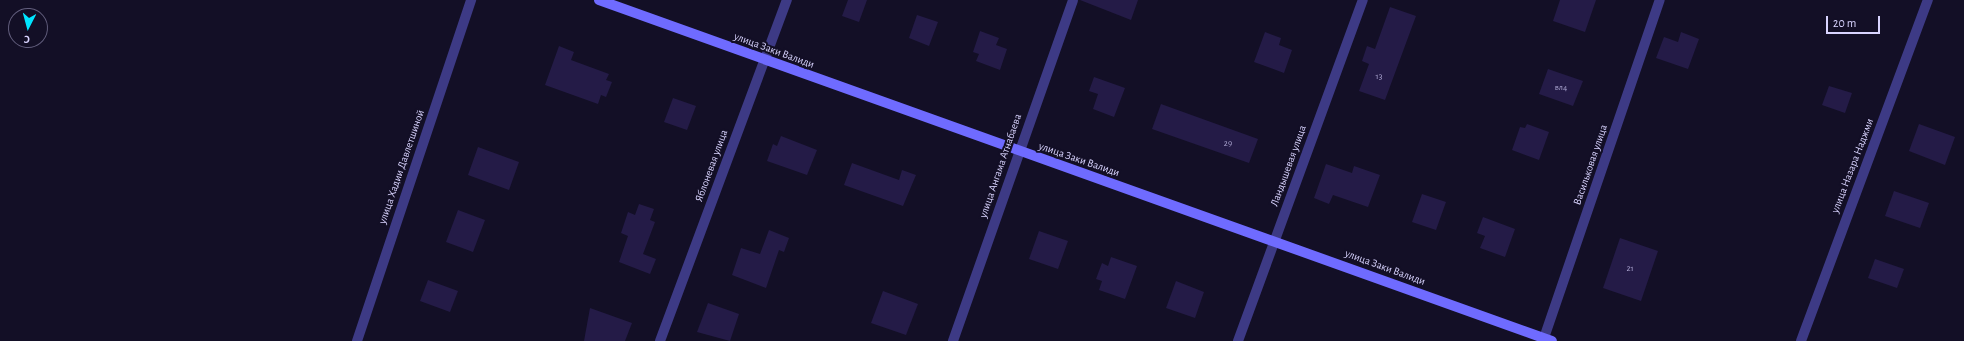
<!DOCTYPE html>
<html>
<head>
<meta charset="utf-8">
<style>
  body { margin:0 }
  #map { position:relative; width:1964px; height:341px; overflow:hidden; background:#130f26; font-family:"Alegreya Sans",sans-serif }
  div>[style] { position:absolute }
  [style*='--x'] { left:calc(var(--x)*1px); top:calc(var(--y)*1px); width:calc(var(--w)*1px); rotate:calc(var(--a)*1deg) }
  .building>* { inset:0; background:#241b47 }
  .street>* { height:10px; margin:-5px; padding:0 5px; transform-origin:5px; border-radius:5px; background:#3d3a85 }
  .secondary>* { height:10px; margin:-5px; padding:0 5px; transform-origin:5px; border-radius:5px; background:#6f6bff }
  span { translate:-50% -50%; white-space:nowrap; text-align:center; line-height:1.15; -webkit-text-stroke:4px #130f26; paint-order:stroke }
  .number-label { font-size:9px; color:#aca6d1 }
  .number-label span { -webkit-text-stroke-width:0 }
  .street-label { font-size:11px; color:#d9d4ff }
  .north { position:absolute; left:8px; top:8px; width:40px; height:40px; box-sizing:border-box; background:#130f26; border:1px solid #625e7d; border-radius:50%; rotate:186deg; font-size:11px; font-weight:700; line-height:16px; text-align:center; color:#d9d4ff }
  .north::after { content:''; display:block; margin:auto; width:14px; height:18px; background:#00e5ff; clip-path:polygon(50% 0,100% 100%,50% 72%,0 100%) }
  .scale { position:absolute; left:1826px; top:16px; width:54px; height:18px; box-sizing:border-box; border:2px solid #d9d4ff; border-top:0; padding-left:5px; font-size:12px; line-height:14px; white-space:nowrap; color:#d9d4ff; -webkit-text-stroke:3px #130f26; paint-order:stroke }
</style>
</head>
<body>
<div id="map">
  <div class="building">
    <i style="clip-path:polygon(848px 0,867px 0,859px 22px,842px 16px)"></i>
    <i style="clip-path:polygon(1080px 0,1138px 0,1131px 20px)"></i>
    <i style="clip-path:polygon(1560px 0,1596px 0,1585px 32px,1553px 21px)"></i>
    <i style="clip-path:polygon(1390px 7px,1416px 16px,1385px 100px,1359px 91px,1369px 64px,1362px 61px,1367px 46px,1375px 49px)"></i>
    <i style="clip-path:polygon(917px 15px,938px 22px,929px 46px,909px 38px)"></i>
    <i style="clip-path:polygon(980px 31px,999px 38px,996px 45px,1007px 49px,1000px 70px,976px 61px,979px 54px,973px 52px)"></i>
    <i style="clip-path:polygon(1265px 32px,1281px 38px,1279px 45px,1292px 50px,1284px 73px,1254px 62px)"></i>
    <i style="clip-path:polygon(1681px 32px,1699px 39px,1688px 69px,1656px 58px,1664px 37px,1678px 42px)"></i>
    <i style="clip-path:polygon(559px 46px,574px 52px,571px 60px,609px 74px,606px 80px,612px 82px,606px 97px,601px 95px,598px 104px,545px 85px)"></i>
    <i style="clip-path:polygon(1548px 69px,1583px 81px,1573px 106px,1539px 94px)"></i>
    <i style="clip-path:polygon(1094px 77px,1125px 88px,1114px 117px,1093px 109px,1098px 94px,1089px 91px)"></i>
    <i style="clip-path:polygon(1829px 86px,1852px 93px,1845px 113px,1822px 105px)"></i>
    <i style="clip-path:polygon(673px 98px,696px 106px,687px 130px,664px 122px)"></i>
    <i style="clip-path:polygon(1161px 104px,1258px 139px,1249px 163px,1152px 129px)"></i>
    <i style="clip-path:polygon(1527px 124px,1549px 132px,1539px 160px,1512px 150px,1520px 127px,1525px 128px)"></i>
    <i style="clip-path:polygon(1919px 124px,1955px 137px,1945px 165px,1909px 151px)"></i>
    <i style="clip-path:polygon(781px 136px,817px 150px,807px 175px,767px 161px,773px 144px,777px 146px)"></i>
    <i style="clip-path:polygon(478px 147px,519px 162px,509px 190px,468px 175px)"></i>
    <i style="clip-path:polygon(852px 163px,899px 180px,902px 170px,916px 175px,903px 206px,844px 185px)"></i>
    <i style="clip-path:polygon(1326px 164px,1352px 173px,1354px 166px,1380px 175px,1368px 207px,1333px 195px,1329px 204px,1314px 198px)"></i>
    <i style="clip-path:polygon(1894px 191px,1929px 203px,1920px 228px,1885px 216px)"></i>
    <i style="clip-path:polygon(1422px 194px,1446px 202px,1436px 230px,1412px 222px)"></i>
    <i style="clip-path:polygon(639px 204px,654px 209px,650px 220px,655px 222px,643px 254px,656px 259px,650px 274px,619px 262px,628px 236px,621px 233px,628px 212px,635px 215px)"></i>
    <i style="clip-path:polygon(458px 210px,485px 220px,473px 252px,446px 242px)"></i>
    <i style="clip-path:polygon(1483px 217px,1515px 229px,1505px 257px,1480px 248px,1485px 236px,1477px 233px)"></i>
    <i style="clip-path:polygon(769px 230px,789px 238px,784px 252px,779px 250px,766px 288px,732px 275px,741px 248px,760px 254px)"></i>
    <i style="clip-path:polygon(1039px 231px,1068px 241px,1058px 269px,1029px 259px)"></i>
    <i style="clip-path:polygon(1620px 238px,1658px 251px,1641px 301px,1603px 288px)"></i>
    <i style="clip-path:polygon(1111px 257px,1137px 266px,1125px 299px,1099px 290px,1102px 281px,1096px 279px,1102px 263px,1108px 266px)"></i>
    <i style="clip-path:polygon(1875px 259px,1904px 269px,1897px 288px,1868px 278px)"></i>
    <i style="clip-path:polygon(428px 280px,458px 291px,450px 312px,420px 301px)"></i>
    <i style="clip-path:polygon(1176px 281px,1204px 292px,1195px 318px,1166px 308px)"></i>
    <i style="clip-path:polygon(883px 291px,918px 304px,906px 335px,871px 323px)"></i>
    <i style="clip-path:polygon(708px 303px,739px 314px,730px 341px,697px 332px)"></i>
    <i style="clip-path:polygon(590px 308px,632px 323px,625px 341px,584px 341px)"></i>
  </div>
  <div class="street">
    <i style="--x:1544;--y:338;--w:357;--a:-71.1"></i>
    <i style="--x:357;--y:341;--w:360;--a:-71.5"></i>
    <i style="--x:660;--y:341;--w:364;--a:-69.6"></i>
    <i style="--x:953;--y:341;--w:361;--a:-70.6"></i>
    <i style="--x:1238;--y:341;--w:363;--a:-69.9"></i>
    <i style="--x:1801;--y:341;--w:364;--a:-69.6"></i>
  </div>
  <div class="secondary">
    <i style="--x:599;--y:0;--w:1012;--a:19.69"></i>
  </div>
  <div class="number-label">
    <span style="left:1379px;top:77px">13</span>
    <span style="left:1561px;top:88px">вл4</span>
    <span style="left:1228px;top:144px">29</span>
    <span style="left:1630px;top:269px">21</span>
  </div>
  <div class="street-label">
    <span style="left:774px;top:51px;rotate:20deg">улица Заки Валиди</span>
    <span style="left:1079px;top:160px;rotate:19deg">улица Заки Валиди</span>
    <span style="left:1591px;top:165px;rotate:-71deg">Васильковая улица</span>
    <span style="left:712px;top:166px;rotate:-70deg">Яблоневая улица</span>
    <span style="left:1001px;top:166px;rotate:-71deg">улица Ангама Атнабаева</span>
    <span style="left:1289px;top:166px;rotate:-70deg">Ландышевая улица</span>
    <span style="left:1853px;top:166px;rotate:-69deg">улица Назара Наджми</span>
    <span style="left:402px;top:167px;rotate:-71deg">улица Хадии Давлетшиной</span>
    <span style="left:1385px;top:268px;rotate:20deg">улица Заки Валиди</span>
  </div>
  <div class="north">С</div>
  <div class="scale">20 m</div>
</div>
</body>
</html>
